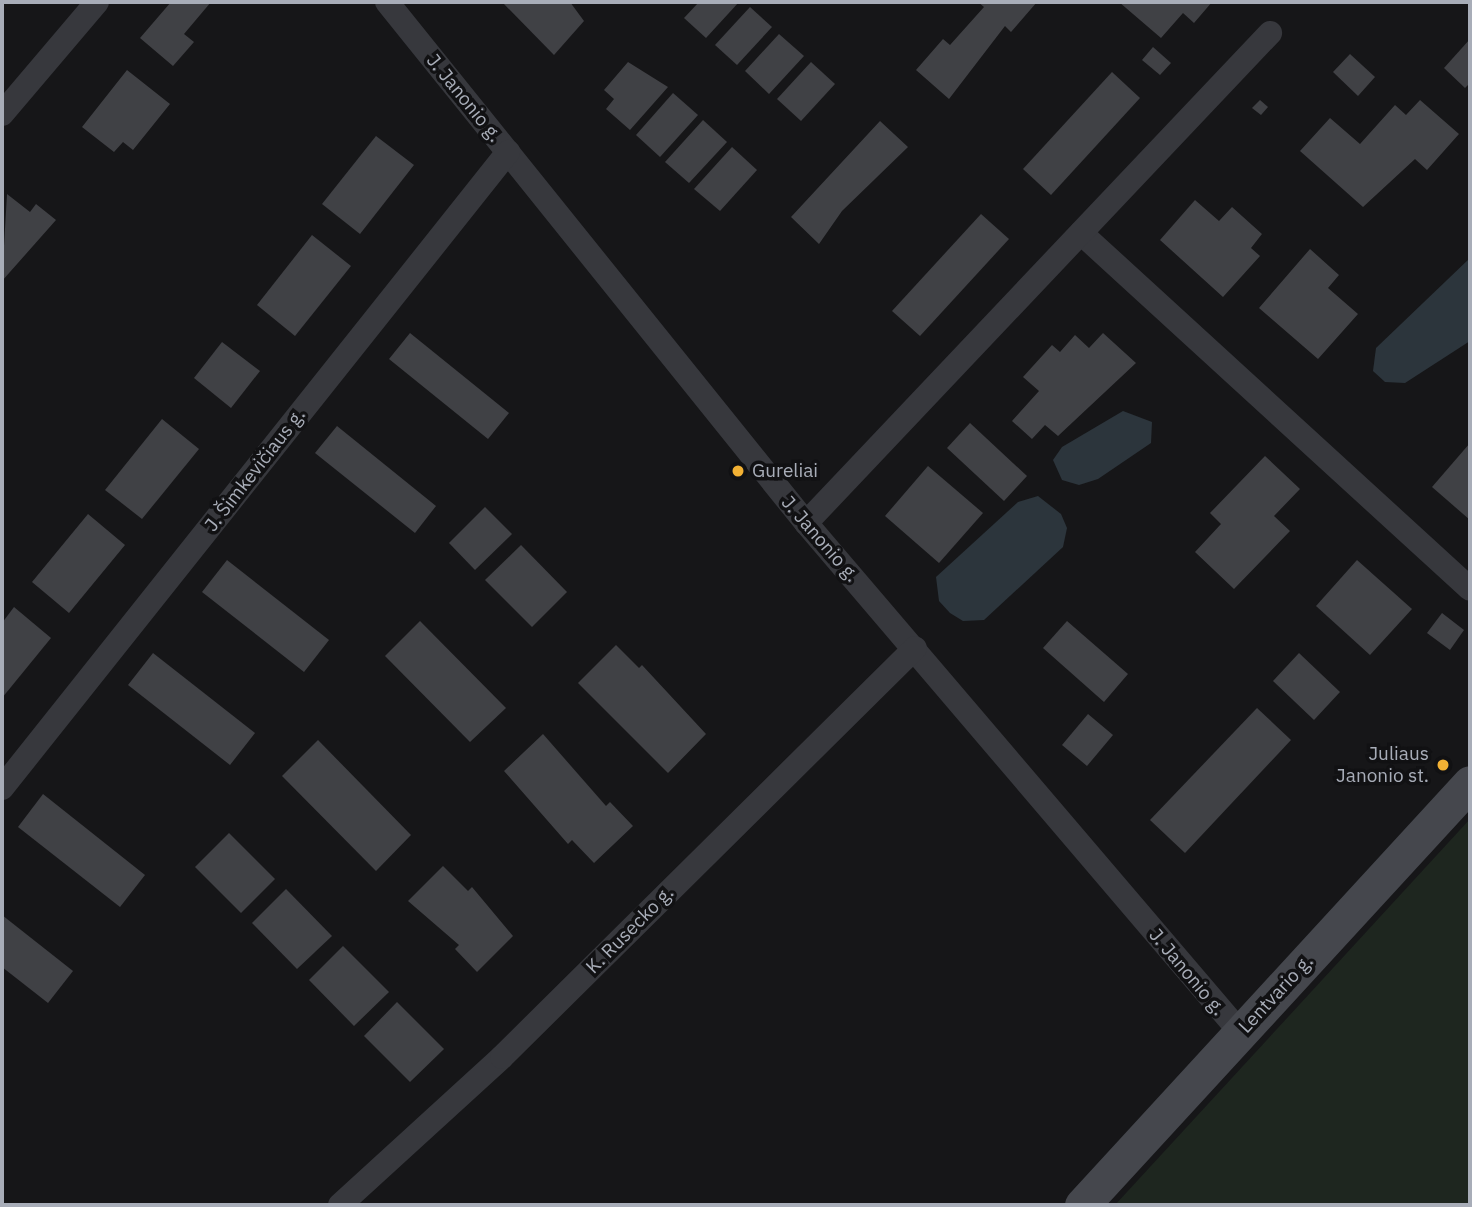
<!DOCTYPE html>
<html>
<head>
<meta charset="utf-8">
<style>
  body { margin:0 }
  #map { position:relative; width:1472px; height:1207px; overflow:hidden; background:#161618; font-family:"IBM Plex Sans",sans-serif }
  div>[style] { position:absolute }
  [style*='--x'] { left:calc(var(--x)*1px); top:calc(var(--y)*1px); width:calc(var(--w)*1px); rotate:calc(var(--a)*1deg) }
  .green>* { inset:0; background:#1e261f }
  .water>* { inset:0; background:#2c353c }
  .building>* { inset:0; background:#404145 }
  .minor>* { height:24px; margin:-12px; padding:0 12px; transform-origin:12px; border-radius:12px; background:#37383d }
  .secondary>* { height:35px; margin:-17.5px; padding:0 17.5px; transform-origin:17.5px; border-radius:17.5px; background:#45474d }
  .dots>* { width:19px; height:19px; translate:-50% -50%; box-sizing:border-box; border:4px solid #111113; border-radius:50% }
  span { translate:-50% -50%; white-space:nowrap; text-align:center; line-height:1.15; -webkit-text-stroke:7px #111113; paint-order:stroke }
  .street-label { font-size:19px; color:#a8adb8 }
  .poi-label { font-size:19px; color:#a8adb8 }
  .left { translate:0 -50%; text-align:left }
  .right { translate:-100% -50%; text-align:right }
  .frame { position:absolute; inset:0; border:4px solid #a8adb8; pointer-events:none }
</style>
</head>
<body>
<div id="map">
  <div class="green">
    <i style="clip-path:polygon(1470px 819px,1470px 1205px,1115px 1205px,1254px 1054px)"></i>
  </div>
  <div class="water">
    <i style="clip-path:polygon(1470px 258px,1470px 341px,1405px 383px,1385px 382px,1373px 371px,1376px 348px)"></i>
    <i style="clip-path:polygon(1123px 411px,1152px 422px,1151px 443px,1098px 479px,1079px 485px,1062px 480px,1053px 460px,1062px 447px)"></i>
    <i style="clip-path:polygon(1038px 496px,1061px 514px,1067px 528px,1063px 547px,984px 620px,963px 621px,950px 613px,939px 601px,936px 577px,1018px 502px)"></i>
  </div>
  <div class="building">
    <i style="clip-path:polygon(171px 2px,211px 2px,184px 34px,194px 42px,173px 66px,140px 38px)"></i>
    <i style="clip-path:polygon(502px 2px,570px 2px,584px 21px,554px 55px)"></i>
    <i style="clip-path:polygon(699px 2px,739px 2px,706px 38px,684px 18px)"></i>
    <i style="clip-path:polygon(978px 2px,1037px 2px,1011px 32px,1005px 26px,949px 99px,916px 70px,943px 39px,950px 45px,984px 7px)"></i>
    <i style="clip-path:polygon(1119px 2px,1212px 2px,1194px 23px,1183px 13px,1161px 38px)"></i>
    <i style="clip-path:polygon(750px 7px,772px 27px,737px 65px,715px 45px)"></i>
    <i style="clip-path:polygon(779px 34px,804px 56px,769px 94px,745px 71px)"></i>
    <i style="clip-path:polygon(1470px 39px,1470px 83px,1465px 88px,1444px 68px)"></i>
    <i style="clip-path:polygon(1153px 47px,1171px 63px,1160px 75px,1142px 60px)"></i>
    <i style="clip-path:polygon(1350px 54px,1375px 77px,1358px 96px,1333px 72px)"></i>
    <i style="clip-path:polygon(628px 62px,668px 87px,630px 130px,606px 109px,614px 99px,604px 90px)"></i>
    <i style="clip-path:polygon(811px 62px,835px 84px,801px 121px,777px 99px)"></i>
    <i style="clip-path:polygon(127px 70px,170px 104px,133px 150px,123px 142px,114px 152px,82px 127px)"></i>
    <i style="clip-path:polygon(1112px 72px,1140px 98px,1051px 195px,1023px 169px)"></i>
    <i style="clip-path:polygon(673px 93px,698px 115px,660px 157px,636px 135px)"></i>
    <i style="clip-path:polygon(1260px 100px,1268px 107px,1261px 115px,1252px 108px)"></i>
    <i style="clip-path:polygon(1420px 100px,1459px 134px,1427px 170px,1415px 159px,1363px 207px,1300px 151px,1330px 118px,1360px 144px,1395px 105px,1406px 115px)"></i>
    <i style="clip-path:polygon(703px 120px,727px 142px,689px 183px,665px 162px)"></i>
    <i style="clip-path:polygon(880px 121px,908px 147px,842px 211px,819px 244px,791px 217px)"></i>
    <i style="clip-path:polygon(376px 136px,414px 165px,360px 234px,322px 204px)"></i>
    <i style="clip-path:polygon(732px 147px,757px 170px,720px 211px,694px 189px)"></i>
    <i style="clip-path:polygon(7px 194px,30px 212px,36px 204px,56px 220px,2px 281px)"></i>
    <i style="clip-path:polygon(1195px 200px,1219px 221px,1232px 207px,1262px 234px,1251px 248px,1260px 256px,1223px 297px,1160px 240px)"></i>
    <i style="clip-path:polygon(981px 214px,1009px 239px,920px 336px,892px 311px)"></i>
    <i style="clip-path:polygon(312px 235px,351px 266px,295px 336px,257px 305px)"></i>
    <i style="clip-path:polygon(1310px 249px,1339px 275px,1328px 288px,1358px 314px,1318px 359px,1259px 308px)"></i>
    <i style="clip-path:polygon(410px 333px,509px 413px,488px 439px,389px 359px)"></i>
    <i style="clip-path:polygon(1103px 333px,1136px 363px,1058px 436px,1045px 425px,1032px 439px,1012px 421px,1039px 391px,1023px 377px,1052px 345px,1060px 352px,1075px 335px,1089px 348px)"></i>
    <i style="clip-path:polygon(222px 342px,260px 371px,231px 408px,194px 378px)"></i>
    <i style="clip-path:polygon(162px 419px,199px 449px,142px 519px,105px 490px)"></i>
    <i style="clip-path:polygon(970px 423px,1027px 476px,1004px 501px,947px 448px)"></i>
    <i style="clip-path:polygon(337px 426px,436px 506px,415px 533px,315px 453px)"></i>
    <i style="clip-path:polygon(1470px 443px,1470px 520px,1432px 487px)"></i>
    <i style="clip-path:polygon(1265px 456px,1300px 489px,1274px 516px,1290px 531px,1234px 589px,1195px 552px,1221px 524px,1210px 513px)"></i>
    <i style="clip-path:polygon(928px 466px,983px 513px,939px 563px,885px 516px)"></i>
    <i style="clip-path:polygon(485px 507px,512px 534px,475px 570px,449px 543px)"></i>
    <i style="clip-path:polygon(88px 514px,125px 545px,69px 613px,32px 582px)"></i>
    <i style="clip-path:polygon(521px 545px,567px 592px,532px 627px,485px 580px)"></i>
    <i style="clip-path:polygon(227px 560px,329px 640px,304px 672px,202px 592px)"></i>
    <i style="clip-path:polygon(1357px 560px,1412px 609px,1370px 655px,1316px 606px)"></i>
    <i style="clip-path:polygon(14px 607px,51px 638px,2px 698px,2px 623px)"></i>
    <i style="clip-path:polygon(1442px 613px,1464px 630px,1450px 650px,1427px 633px)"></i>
    <i style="clip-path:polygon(420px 621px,506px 708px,470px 742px,385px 656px)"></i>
    <i style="clip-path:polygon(1067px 621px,1128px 674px,1104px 702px,1043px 648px)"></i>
    <i style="clip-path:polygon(616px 645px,639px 668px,642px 665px,706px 734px,668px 773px,578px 683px)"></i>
    <i style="clip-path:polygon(153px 653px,255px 733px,230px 765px,128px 685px)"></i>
    <i style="clip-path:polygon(1299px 653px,1340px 692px,1314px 720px,1273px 681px)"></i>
    <i style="clip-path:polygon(1257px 708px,1291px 740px,1185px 853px,1150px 820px)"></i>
    <i style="clip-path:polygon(1088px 714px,1113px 735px,1087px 766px,1062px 745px)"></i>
    <i style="clip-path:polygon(543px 734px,606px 806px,610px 802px,633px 826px,594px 863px,572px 840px,568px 844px,504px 771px)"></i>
    <i style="clip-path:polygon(318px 740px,411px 835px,376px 871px,282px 776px)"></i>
    <i style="clip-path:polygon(43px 794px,145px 875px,120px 907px,18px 827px)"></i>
    <i style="clip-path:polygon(229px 833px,275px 879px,241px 913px,195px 867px)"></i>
    <i style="clip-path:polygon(443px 866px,468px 891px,472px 887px,513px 936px,477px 972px,455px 949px,459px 945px,408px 901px)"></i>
    <i style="clip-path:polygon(286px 889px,332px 936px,297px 969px,252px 923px)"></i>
    <i style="clip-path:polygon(2px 915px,73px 971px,48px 1003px,2px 967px)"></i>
    <i style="clip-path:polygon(343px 946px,389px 992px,354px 1026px,309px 980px)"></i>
    <i style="clip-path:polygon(397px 1002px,444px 1049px,410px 1082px,364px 1036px)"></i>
  </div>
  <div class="minor">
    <i style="--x:387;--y:2;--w:669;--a:51.19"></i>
    <i style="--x:806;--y:523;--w:670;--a:49.54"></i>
    <i style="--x:2;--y:114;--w:147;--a:-49.7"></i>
    <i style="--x:1081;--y:233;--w:527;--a:42.46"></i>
    <i style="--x:806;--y:523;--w:675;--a:-46.56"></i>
    <i style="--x:2;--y:788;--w:813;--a:-51.49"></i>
    <i style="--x:340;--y:1205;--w:219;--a:-42.4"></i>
    <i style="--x:502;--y:1057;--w:581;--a:-44.72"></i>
  </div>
  <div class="secondary">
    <i style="--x:1082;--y:1205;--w:573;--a:-47.4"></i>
  </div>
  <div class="dots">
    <i style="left:738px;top:471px;background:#f2b134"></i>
    <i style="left:1443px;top:765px;background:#f2b134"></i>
  </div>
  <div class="street-label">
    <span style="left:464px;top:98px;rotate:51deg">J. Janonio g.</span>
    <span style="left:255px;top:470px;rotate:-52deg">J. Šimkevičiaus g.</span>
    <span style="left:820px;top:539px;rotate:49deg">J. Janonio g.</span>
    <span style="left:630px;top:930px;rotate:-45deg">K. Rusecko g.</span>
    <span style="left:1187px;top:972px;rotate:50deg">J. Janonio g.</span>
    <span style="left:1276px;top:994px;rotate:-47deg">Lentvario g.</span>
  </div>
  <div class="poi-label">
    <span class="left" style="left:752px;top:471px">Gureliai</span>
    <span class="right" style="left:1429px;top:765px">Juliaus<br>Janonio st.</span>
  </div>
  <div class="frame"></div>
</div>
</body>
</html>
